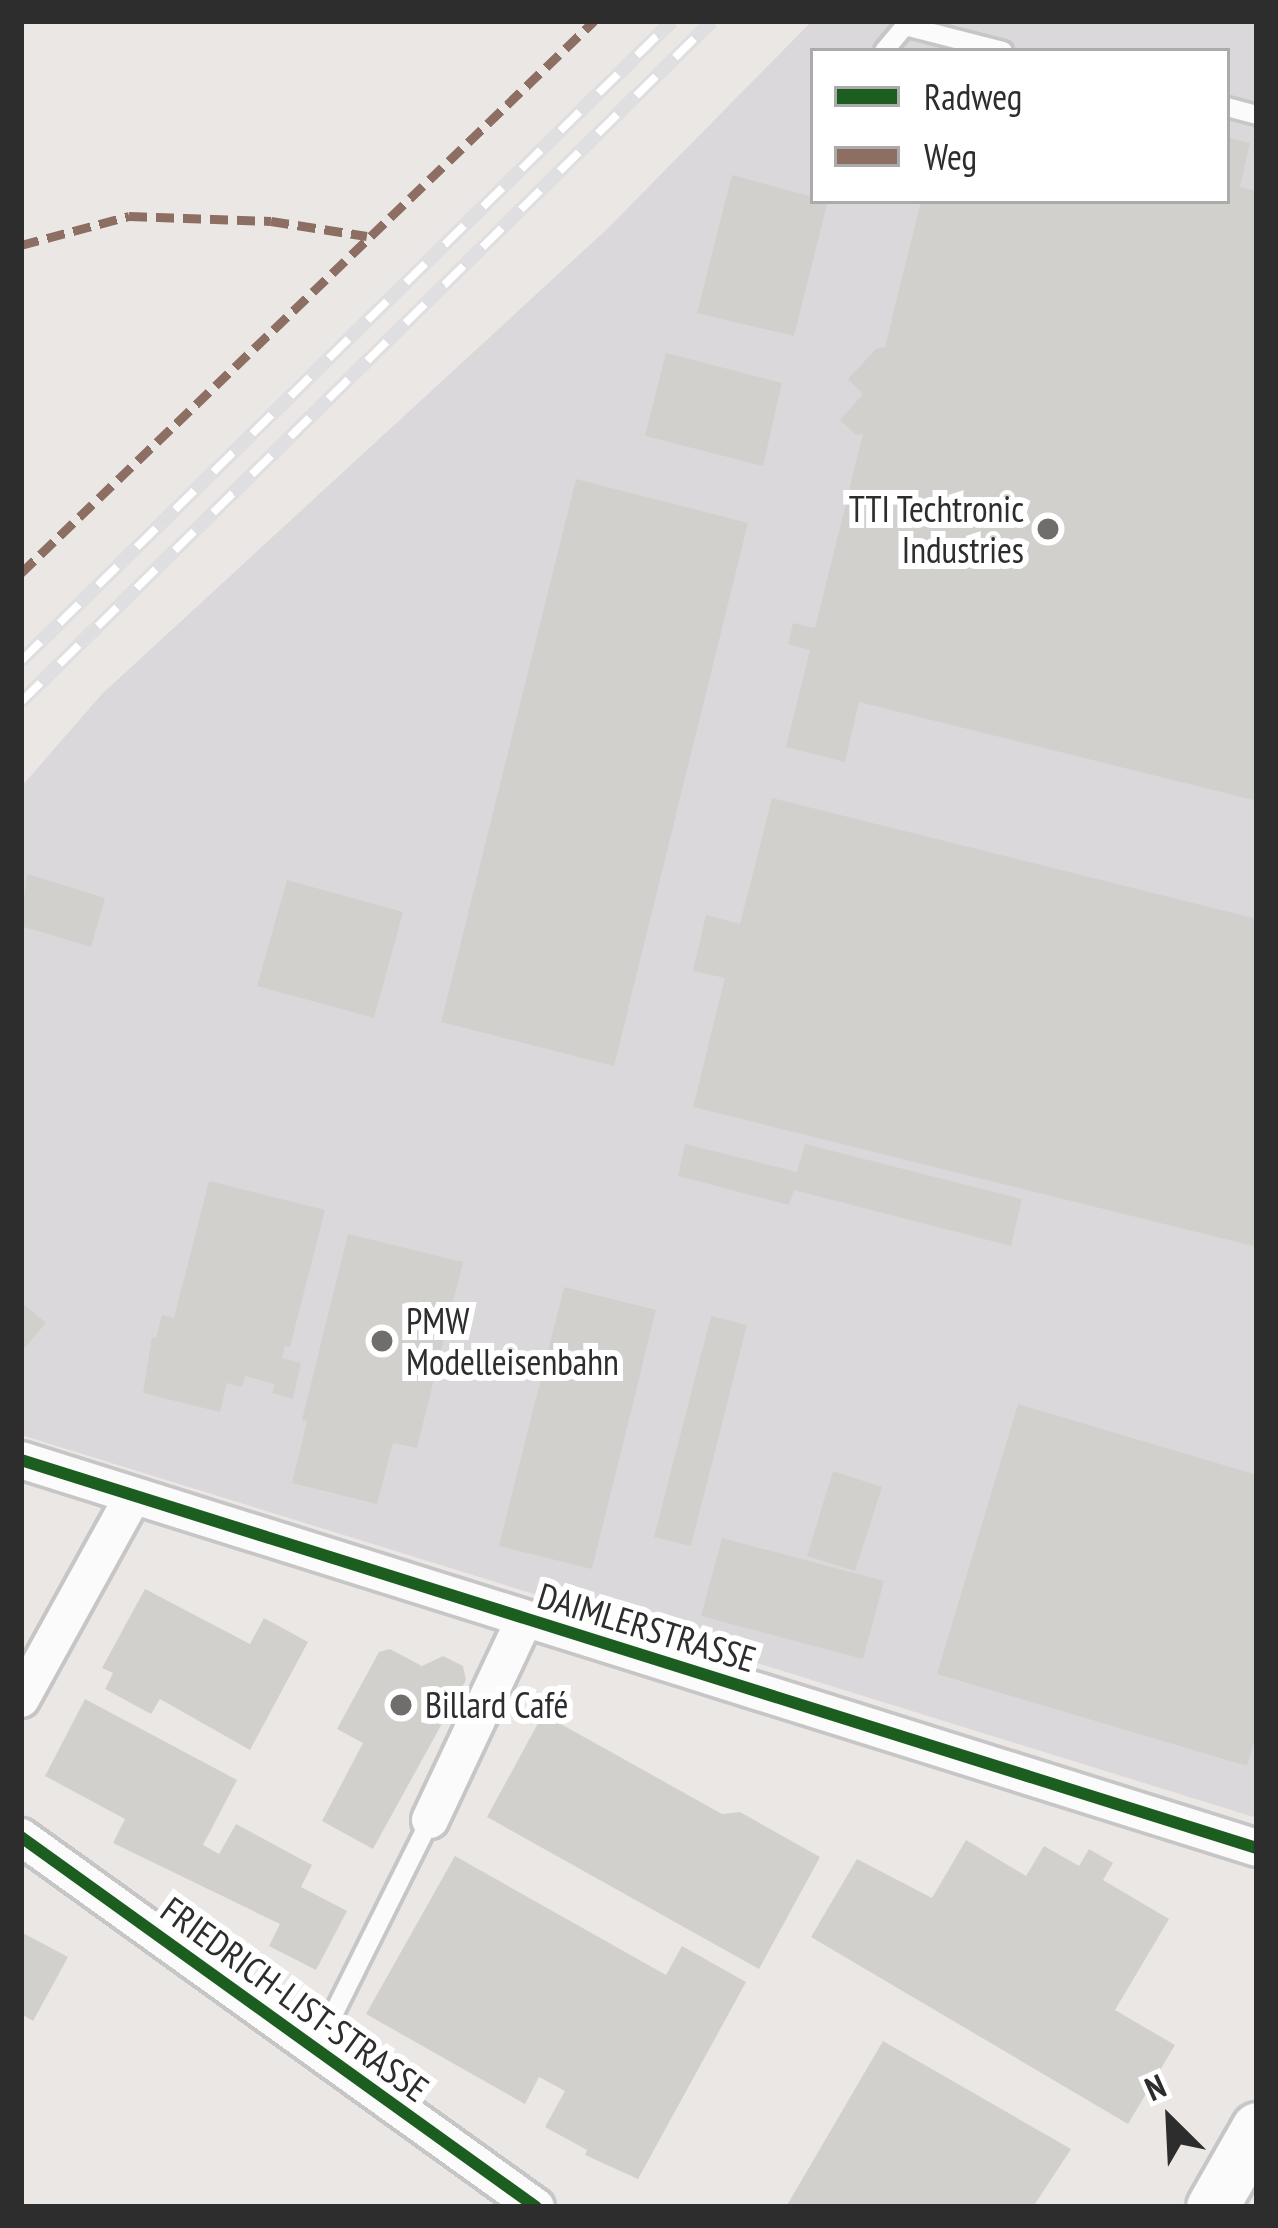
<!DOCTYPE html>
<html>
<head>
<meta charset="utf-8">
<style>
  body { margin:0 }
  #map { position:relative; width:1278px; height:2228px; overflow:hidden; background:#ebe7e4; font-family:"PT Sans Narrow",sans-serif }
  div>[style] { position:absolute }
  [style*='--x'] { left:calc(var(--x)*1px); top:calc(var(--y)*1px); width:calc(var(--w)*1px); rotate:calc(var(--a)*1deg) }
  .industrial>* { inset:0; background:#dbd8db }
  .building>* { inset:0; background:#d2d0cd }
  .roads { filter:drop-shadow(3px 0 #c7c6c6) drop-shadow(-3px 0 #c7c6c6) drop-shadow(0 3px #c7c6c6) drop-shadow(0 -3px #c7c6c6) }
  .lane>* { height:18px; margin:-9px; padding:0 9px; transform-origin:9px; border-radius:9px; background:#fcfbfb }
  .street>* { height:36px; margin:-18px; padding:0 18px; transform-origin:18px; border-radius:18px; background:#fcfbfb }
  .secondary>* { height:51px; margin:-25.5px; padding:0 25.5px; transform-origin:25.5px; border-radius:25.5px; background:#fcfbfb }
  .rail>* { height:14px; margin-top:-7px; transform-origin:0; background:repeating-linear-gradient(90deg,#fff 0 27px,#dfdee0 0 54px); box-sizing:border-box; border-block:3px solid #dfdee0 }
  .quiet>* { height:9px; margin-top:-4.5px; transform-origin:0; background:repeating-linear-gradient(90deg,#8d6e63 0 18px,transparent 0 27px) }
  .cycleway>* { height:12px; margin:-6px; padding:0 6px; transform-origin:6px; border-radius:6px; background:#1b5e20 }
  .dots>* { width:33px; height:33px; translate:-50% -50%; box-sizing:border-box; border:6px solid #fff; border-radius:50% }
  span { translate:-50% -50%; white-space:nowrap; text-align:center; line-height:1.15; -webkit-text-stroke:12px #fff; paint-order:stroke }
  .poi-label { font-size:36px; color:#2d2d2d }
  .right { translate:-100% -50%; text-align:right }
  .left { translate:0 -50%; text-align:left }
  .street-label { font-size:36px; color:#2d2d2d }
  .frame { position:absolute; inset:0; border:24px solid #2d2d2d; pointer-events:none }
  .legend { position:absolute; left:810px; top:48px; width:420px; height:156px; box-sizing:border-box; background:#fff; border:3px solid #ababab; margin:0; padding:15px 21px; list-style:none; font-size:36px; color:#2d2d2d }
  .legend li { display:flex; align-items:center; gap:24px; height:60px }
  .legend b { width:60px; border:3px solid #ababab }
  .north { position:absolute; left:1110px; top:2060px; width:120px; height:120px; -webkit-text-stroke:9px #fff; paint-order:stroke; rotate:336deg; font-size:33px; font-weight:700; line-height:48px; text-align:center; color:#2d2d2d }
  .north::after { content:''; display:block; margin:auto; width:42px; height:54px; background:#2d2d2d; clip-path:polygon(50% 0,100% 100%,50% 72%,0 100%) }
</style>
</head>
<body>
<div id="map">
  <div class="industrial">
    <i style="clip-path:polygon(evenodd,812px 21px,1257px 21px,1257px 1818px,21px 1435px,21px 787px,102px 694px,606px 230px,812px 21px,813px 51px,1227px 51px,1227px 201px,813px 201px,813px 51px)"></i>
  </div>
  <div class="building">
    <i style="clip-path:polygon(1227px 137px,1250px 143px,1240px 187px,1257px 191px,1257px 801px,859px 702px,845px 762px,786px 747px,810px 650px,788px 644px,793px 623px,815px 628px,863px 434px,856px 435px,840px 420px,863px 394px,848px 379px,877px 348px,885px 347px,921px 201px,1227px 201px)"></i>
    <i style="clip-path:polygon(732px 175px,828px 201px,794px 336px,697px 313px)"></i>
    <i style="clip-path:polygon(666px 353px,782px 383px,763px 466px,645px 436px)"></i>
    <i style="clip-path:polygon(576px 479px,748px 523px,614px 1066px,441px 1022px)"></i>
    <i style="clip-path:polygon(772px 798px,1257px 919px,1257px 1247px,693px 1107px,725px 978px,693px 971px,706px 915px,740px 924px)"></i>
    <i style="clip-path:polygon(27px 874px,105px 898px,91px 947px,21px 926px)"></i>
    <i style="clip-path:polygon(287px 880px,403px 912px,374px 1018px,257px 986px)"></i>
    <i style="clip-path:polygon(685px 1144px,797px 1172px,805px 1144px,1022px 1199px,1011px 1246px,794px 1190px,789px 1205px,678px 1176px)"></i>
    <i style="clip-path:polygon(209px 1181px,325px 1210px,290px 1347px,285px 1346px,282px 1358px,301px 1363px,293px 1399px,272px 1393px,275px 1384px,245px 1376px,242px 1387px,227px 1383px,220px 1412px,143px 1393px,152px 1337px,156px 1338px,162px 1315px,174px 1318px)"></i>
    <i style="clip-path:polygon(348px 1234px,463px 1262px,417px 1448px,393px 1443px,377px 1504px,292px 1483px,307px 1421px,302px 1420px)"></i>
    <i style="clip-path:polygon(564px 1287px,656px 1310px,592px 1569px,499px 1546px)"></i>
    <i style="clip-path:polygon(21px 1302px,46px 1323px,21px 1352px)"></i>
    <i style="clip-path:polygon(711px 1316px,747px 1325px,691px 1546px,654px 1537px)"></i>
    <i style="clip-path:polygon(1018px 1404px,1257px 1475px,1257px 1733px,1247px 1766px,937px 1674px)"></i>
    <i style="clip-path:polygon(833px 1471px,882px 1487px,855px 1571px,807px 1556px)"></i>
    <i style="clip-path:polygon(722px 1538px,884px 1581px,863px 1659px,701px 1616px)"></i>
    <i style="clip-path:polygon(145px 1589px,250px 1644px,264px 1618px,308px 1642px,250px 1750px,160px 1699px,151px 1714px,105px 1689px,113px 1673px,102px 1668px)"></i>
    <i style="clip-path:polygon(390px 1649px,422px 1666px,443px 1656px,463px 1666px,466px 1680px,373px 1849px,322px 1821px,363px 1743px,337px 1729px,379px 1652px)"></i>
    <i style="clip-path:polygon(85px 1699px,237px 1780px,203px 1845px,219px 1854px,236px 1824px,312px 1865px,301px 1887px,347px 1911px,316px 1970px,269px 1946px,280px 1924px,113px 1843px,125px 1819px,45px 1776px)"></i>
    <i style="clip-path:polygon(543px 1714px,722px 1814px,740px 1812px,820px 1857px,759px 1969px,487px 1817px)"></i>
    <i style="clip-path:polygon(966px 1840px,1026px 1876px,1044px 1846px,1079px 1866px,1089px 1849px,1113px 1863px,1103px 1880px,1169px 1919px,1115px 2010px,1175px 2045px,1128px 2124px,811px 1937px,857px 1859px,932px 1898px)"></i>
    <i style="clip-path:polygon(455px 1856px,666px 1975px,682px 1946px,746px 1982px,638px 2179px,585px 2155px,587px 2150px,545px 2127px,565px 2091px,539px 2077px,525px 2104px,366px 2014px)"></i>
    <i style="clip-path:polygon(21px 1932px,68px 1957px,33px 2021px,21px 2014px)"></i>
    <i style="clip-path:polygon(883px 2041px,1071px 2149px,1033px 2207px,786px 2207px)"></i>
  </div>
  <div class="roads">
    <div class="lane">
      <i style="--x:884;--y:51;--w:33;--a:-50"></i>
      <i style="--x:905;--y:26;--w:101;--a:14.3"></i>
      <i style="--x:1227;--y:107;--w:31;--a:15"></i>
      <i style="--x:315;--y:2051;--w:258;--a:-63.5"></i>
    </div>
    <div class="street">
      <i style="--x:21;--y:1460;--w:1295;--a:17.43"></i>
      <i style="--x:21;--y:1699;--w:230;--a:-61.1"></i>
      <i style="--x:430;--y:1820;--w:221;--a:-64.8"></i>
      <i style="--x:21;--y:1837;--w:634;--a:35.7"></i>
    </div>
    <div class="secondary">
      <i style="--x:1212;--y:2207;--w:91;--a:-60.3"></i>
    </div>
  </div>
  <div class="rail">
    <i style="--x:21;--y:661;--w:913;--a:-44.51"></i>
    <i style="--x:21;--y:702;--w:970;--a:-44.58"></i>
  </div>
  <div class="quiet">
    <i style="--x:21;--y:245;--w:112;--a:-15"></i>
    <i style="--x:129;--y:216;--w:142;--a:2"></i>
    <i style="--x:271;--y:221;--w:97;--a:8.9"></i>
    <i style="--x:21;--y:573;--w:796;--a:-43.93"></i>
  </div>
  <div class="cycleway">
    <i style="--x:21;--y:1460;--w:1295;--a:17.43"></i>
    <i style="--x:21;--y:1837;--w:634;--a:35.7"></i>
  </div>
  <div class="dots">
    <i style="left:1048px;top:529px;background:#706e6d"></i>
    <i style="left:382px;top:1341px;background:#706e6d"></i>
    <i style="left:401px;top:1705px;background:#706e6d"></i>
  </div>
  <div class="poi-label">
    <span class="right" style="left:1024px;top:529px">TTI Techtronic<br>Industries</span>
    <span class="left" style="left:406px;top:1341px">PMW<br>Modelleisenbahn</span>
    <span class="left" style="left:425px;top:1705px">Billard Café</span>
  </div>
  <div class="street-label">
    <span style="left:647px;top:1627px;rotate:17deg">DAIMLERSTRASSE</span>
    <span style="left:295px;top:1999px;rotate:36deg">FRIEDRICH-LIST-STRASSE</span>
  </div>
  <div class="frame"></div>
  <ul class="legend">
  <li><b style="height:15px;background:#1b5e20"></b>Radweg</li>
  <li><b style="height:15px;background:#8d6e63"></b>Weg</li>
  </ul>
  <div class="north">N</div>
</div>
</body>
</html>
